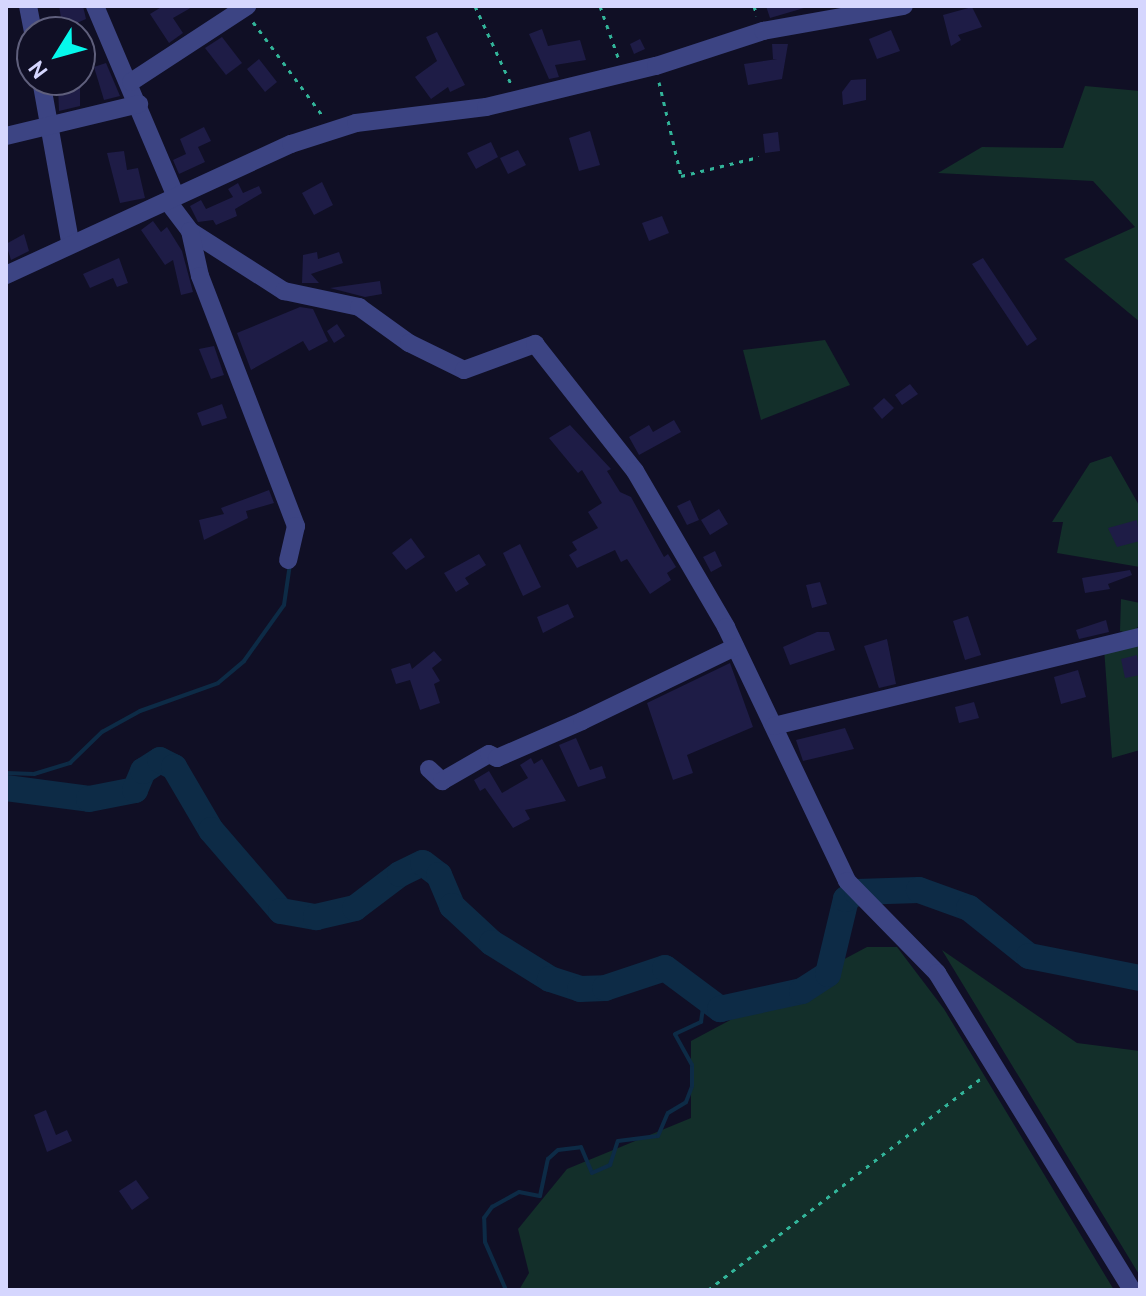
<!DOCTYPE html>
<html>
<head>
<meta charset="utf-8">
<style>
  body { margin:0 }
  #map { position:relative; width:1146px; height:1296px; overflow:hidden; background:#100f25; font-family:Cabin,sans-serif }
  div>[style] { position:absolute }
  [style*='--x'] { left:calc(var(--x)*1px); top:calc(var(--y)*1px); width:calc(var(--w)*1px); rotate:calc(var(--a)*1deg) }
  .green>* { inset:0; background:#132f2a }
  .stream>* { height:4px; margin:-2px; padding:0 2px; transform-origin:2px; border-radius:2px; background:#0d2b46 }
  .river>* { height:26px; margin:-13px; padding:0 13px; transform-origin:13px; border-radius:13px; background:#0d2b46 }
  .building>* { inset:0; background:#1e1c46 }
  .path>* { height:3px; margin-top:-1.5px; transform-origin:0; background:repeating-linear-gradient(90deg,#32b499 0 4px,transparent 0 10px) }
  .minor>* { height:18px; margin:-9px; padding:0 9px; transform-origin:9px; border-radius:9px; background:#3c4483 }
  span { translate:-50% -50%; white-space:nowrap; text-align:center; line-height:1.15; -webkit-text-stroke:7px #100f25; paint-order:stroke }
  .frame { position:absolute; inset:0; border:8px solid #d5d6fe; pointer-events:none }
  .north { position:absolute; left:16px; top:16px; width:80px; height:80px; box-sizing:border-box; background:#100f25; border:2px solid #5f5f7c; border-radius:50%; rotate:233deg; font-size:22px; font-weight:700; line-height:32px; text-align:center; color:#d5d6fe }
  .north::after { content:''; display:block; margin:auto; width:28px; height:36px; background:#06f8ec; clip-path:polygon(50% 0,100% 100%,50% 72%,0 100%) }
</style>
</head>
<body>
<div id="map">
  <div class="green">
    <i style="clip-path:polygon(1085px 86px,1140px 91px,1140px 322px,1064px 259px,1135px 227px,1093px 181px,938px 173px,982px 147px,1063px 148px)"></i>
    <i style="clip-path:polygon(825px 340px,850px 385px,761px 420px,743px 350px)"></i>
    <i style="clip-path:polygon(1111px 456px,1140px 507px,1140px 567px,1057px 553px,1063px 522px,1052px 522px,1090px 463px)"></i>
    <i style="clip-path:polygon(1121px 599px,1140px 603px,1140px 624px,1133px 633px,1140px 631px,1140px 750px,1112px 758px,1104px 648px,1131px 634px,1120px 631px)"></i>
    <i style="clip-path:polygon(867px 947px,897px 947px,944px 1009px,1114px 1290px,519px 1290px,529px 1273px,518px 1229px,567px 1169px,691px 1118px,691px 1041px)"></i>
    <i style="clip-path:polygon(942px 950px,1077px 1043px,1140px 1051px,1140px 1276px)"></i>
  </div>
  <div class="stream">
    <i style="--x:6;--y:773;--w:28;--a:2"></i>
    <i style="--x:34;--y:774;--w:38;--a:-17"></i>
    <i style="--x:70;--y:763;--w:45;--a:-44.1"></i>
    <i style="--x:102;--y:732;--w:43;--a:-28.9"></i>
    <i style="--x:140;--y:711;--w:83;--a:-19.7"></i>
    <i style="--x:218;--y:683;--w:34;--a:-40"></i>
    <i style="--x:244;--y:661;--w:69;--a:-54.5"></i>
    <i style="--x:284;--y:605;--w:41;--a:-81.7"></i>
    <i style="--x:506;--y:1290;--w:52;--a:-113.6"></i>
    <i style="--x:485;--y:1242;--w:24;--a:-92"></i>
    <i style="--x:484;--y:1218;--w:14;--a:-54"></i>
    <i style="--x:492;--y:1207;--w:31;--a:-29"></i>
    <i style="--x:519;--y:1192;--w:21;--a:11"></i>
    <i style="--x:540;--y:1196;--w:38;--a:-78"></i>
    <i style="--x:548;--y:1159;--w:13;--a:-42"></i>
    <i style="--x:558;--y:1150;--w:23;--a:-7"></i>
    <i style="--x:581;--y:1147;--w:28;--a:67"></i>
    <i style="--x:592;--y:1173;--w:20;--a:-24"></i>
    <i style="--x:610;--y:1165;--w:25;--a:-72"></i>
    <i style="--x:618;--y:1141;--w:40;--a:-7.1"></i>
    <i style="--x:658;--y:1136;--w:25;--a:-67"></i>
    <i style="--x:668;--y:1113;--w:21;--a:-31"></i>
    <i style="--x:686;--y:1102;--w:17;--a:-69"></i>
    <i style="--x:692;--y:1086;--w:21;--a:-90"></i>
    <i style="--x:692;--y:1065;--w:35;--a:-119"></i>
    <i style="--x:675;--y:1034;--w:29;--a:-25"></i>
    <i style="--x:701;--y:1022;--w:22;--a:-82"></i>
  </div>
  <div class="river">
    <i style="--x:6;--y:788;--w:84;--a:7.5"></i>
    <i style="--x:89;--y:799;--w:47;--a:-11.1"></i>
    <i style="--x:135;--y:790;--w:21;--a:-67"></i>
    <i style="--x:143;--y:771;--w:20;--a:-33"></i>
    <i style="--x:160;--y:760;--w:16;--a:27"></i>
    <i style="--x:174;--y:767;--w:73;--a:59.6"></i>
    <i style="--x:211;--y:830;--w:107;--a:49.2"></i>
    <i style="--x:281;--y:911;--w:36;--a:10"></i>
    <i style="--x:316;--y:917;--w:40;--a:-13"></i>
    <i style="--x:355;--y:908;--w:56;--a:-37.1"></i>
    <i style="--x:400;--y:874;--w:25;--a:-26"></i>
    <i style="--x:423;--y:863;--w:20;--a:37"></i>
    <i style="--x:439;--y:875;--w:34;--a:67"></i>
    <i style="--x:452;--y:906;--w:54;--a:42.8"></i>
    <i style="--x:492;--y:943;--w:68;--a:31.8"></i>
    <i style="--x:550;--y:979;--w:32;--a:18"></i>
    <i style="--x:580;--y:989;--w:25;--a:-2"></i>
    <i style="--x:605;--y:988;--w:63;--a:-18.4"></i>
    <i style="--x:665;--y:968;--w:69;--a:36.7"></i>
    <i style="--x:720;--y:1009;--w:84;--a:-12.4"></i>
    <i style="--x:802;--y:991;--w:31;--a:-33"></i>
    <i style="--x:828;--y:974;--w:77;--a:-76.5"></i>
    <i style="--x:846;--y:899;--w:13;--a:-32"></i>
    <i style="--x:857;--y:892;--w:62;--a:-1.8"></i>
    <i style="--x:919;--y:890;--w:53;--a:19.8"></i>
    <i style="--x:969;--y:908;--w:77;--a:38.7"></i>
    <i style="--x:1029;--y:956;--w:113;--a:11.2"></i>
  </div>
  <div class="building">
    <i style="clip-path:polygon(59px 6px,83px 6px,86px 19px,63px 29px)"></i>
    <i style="clip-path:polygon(163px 6px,194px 6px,173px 18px,183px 33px,169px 43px,150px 14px)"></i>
    <i style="clip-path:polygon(766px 6px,804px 6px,804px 8px,770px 18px)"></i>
    <i style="clip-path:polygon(972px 7px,982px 27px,958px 35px,961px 40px,951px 46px,943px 15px)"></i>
    <i style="clip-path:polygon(542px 29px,548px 46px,580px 40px,586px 60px,555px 65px,559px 77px,549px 79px,529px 34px)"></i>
    <i style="clip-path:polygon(891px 30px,900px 51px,877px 59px,869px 39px)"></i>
    <i style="clip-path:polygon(437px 32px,465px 85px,450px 92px,448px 87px,431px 99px,415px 77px,437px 61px,426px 37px)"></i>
    <i style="clip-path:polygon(222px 37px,242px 63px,226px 75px,205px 48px)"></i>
    <i style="clip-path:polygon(640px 39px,645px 49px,634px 54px,630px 44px)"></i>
    <i style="clip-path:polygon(772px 44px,788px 44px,782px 79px,748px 85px,744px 64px,777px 59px,773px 59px)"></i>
    <i style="clip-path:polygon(259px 59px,277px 82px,265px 92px,247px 69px)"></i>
    <i style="clip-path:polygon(106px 63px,120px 96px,104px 100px,94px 67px)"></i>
    <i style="clip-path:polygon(866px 79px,866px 100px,843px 105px,842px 92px,851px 80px)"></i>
    <i style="clip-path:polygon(58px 85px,80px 85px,80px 106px,59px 111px)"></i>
    <i style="clip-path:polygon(204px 127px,211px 141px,198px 147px,205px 162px,179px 174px,173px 160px,186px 154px,180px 139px)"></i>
    <i style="clip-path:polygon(590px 131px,600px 165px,579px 171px,569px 138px)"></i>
    <i style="clip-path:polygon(778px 132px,780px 151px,765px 153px,763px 134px)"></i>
    <i style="clip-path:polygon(491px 142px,498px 157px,476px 169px,467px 153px)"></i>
    <i style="clip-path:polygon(518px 150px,526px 165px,508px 174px,500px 158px)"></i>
    <i style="clip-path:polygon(124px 151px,127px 170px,138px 168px,145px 198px,120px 203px,107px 153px)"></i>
    <i style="clip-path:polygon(322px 182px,333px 205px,314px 215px,302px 193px)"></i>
    <i style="clip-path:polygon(238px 183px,243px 193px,259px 186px,262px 193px,235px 209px,237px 216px,216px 225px,213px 220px,198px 222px,190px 206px,201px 200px,206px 209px,233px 197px,228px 189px)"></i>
    <i style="clip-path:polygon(662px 216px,669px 233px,649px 241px,642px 223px)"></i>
    <i style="clip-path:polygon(153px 221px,161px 232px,167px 227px,182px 251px,193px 292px,181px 295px,173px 260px,165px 265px,141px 230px)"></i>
    <i style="clip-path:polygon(24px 234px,29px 251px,11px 260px,6px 244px)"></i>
    <i style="clip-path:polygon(317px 252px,318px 259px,339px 252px,343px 263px,311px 274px,319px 283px,302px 283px,303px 255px)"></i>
    <i style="clip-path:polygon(119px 258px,128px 283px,117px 287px,113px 278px,90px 288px,83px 274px)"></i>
    <i style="clip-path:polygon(983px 258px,1037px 339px,1027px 346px,972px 264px)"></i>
    <i style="clip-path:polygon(380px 281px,382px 294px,365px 297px,330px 288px)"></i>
    <i style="clip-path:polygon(300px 307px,313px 309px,328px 341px,309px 351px,303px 341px,251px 370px,237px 333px)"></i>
    <i style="clip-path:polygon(337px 324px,345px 336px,334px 343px,327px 331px)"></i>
    <i style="clip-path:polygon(214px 346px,224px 375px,211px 379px,199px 349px)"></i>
    <i style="clip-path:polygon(910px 384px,918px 394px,902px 405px,895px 395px)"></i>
    <i style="clip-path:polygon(884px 398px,894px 408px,882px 419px,873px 408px)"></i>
    <i style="clip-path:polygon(222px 404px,227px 418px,202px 426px,197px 413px)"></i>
    <i style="clip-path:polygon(674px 420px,681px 432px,639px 455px,629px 437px,649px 425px,653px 432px)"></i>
    <i style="clip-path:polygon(570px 425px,611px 469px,607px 471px,620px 492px,631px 497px,664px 557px,668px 554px,676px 567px,667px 573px,671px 580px,650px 594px,627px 559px,621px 562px,615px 550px,577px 568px,569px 555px,577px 550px,572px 542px,598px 528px,588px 512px,602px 503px,582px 470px,578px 473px,549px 438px)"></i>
    <i style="clip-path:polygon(269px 490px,274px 503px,246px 511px,248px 518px,204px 540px,199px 520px,224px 514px,221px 508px)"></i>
    <i style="clip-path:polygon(690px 500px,699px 520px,687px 525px,677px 506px)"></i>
    <i style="clip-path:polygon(719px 509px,728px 524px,710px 535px,701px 520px)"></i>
    <i style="clip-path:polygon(1137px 520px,1140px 541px,1117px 547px,1108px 528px)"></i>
    <i style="clip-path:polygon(411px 538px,425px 557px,406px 570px,392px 553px)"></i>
    <i style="clip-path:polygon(520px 544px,541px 587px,523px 596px,503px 553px)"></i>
    <i style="clip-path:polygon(715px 551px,722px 566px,711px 572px,703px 557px)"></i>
    <i style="clip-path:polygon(479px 554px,486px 565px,465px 578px,469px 584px,456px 592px,444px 573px)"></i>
    <i style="clip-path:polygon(1130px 570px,1132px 575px,1108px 584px,1110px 589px,1085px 593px,1082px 578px)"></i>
    <i style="clip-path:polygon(820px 582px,827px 604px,812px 608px,806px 585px)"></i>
    <i style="clip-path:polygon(568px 604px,574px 617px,543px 633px,537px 617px)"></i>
    <i style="clip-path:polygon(968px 616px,981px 655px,965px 660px,953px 621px)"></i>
    <i style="clip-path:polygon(1106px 620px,1109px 632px,1079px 639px,1076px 630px)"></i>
    <i style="clip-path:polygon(817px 632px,829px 632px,835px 650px,790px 665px,783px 647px)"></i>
    <i style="clip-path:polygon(887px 639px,896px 684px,879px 688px,864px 646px)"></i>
    <i style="clip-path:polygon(434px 651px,442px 660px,432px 668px,440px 681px,434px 684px,440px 703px,420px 710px,410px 680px,396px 684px,391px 669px,410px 663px,412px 669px)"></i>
    <i style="clip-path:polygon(1137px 655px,1140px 675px,1125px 678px,1121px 659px)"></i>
    <i style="clip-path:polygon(730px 663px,753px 727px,687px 755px,693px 773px,673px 780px,647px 703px)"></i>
    <i style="clip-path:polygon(1078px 670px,1086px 697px,1061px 704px,1054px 677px)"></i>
    <i style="clip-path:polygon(974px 702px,979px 718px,959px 723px,955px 707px)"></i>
    <i style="clip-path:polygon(845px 728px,854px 749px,803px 761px,796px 740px)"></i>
    <i style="clip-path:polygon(576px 738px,590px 770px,602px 766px,606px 778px,578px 787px,559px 745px)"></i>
    <i style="clip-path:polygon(531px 758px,534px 764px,542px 759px,566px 801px,525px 810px,530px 819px,513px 828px,485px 788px,480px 791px,474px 780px,489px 771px,502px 793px,528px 778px,520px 765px)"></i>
    <i style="clip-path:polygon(46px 1110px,56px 1135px,67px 1130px,72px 1141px,47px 1152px,34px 1115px)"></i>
    <i style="clip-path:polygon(136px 1180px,149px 1198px,132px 1210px,119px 1191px)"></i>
  </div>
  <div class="path">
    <i style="--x:475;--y:6;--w:88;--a:65.2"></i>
    <i style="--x:600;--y:6;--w:57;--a:70.6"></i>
    <i style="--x:754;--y:6;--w:10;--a:73"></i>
    <i style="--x:253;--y:22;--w:116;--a:53.4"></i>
    <i style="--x:659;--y:82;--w:97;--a:76.8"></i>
    <i style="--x:681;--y:176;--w:80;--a:-13.7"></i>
    <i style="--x:708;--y:1290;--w:348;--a:-37.8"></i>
  </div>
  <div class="minor">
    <i style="--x:28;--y:6;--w:26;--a:79"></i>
    <i style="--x:95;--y:6;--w:207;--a:67"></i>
    <i style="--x:41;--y:80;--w:164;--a:79.8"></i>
    <i style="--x:131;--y:82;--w:139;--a:-33.2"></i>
    <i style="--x:6;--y:136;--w:137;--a:-13.5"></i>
    <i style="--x:169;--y:203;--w:35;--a:53"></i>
    <i style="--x:190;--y:231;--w:112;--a:32.6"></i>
    <i style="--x:284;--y:291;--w:77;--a:12"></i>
    <i style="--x:359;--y:307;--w:62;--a:35.8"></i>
    <i style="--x:409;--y:343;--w:61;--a:26.1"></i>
    <i style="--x:464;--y:370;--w:76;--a:-20.1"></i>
    <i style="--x:535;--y:344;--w:162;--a:51.8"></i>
    <i style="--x:635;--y:471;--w:181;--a:59.7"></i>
    <i style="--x:726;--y:627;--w:281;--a:64.5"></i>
    <i style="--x:847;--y:881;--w:129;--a:45.6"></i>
    <i style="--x:937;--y:973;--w:372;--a:58.4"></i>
    <i style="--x:190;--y:231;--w:46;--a:77.5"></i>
    <i style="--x:200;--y:276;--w:268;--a:69"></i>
    <i style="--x:296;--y:526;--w:35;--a:103"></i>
    <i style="--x:6;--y:275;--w:314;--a:-24.7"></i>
    <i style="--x:291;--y:144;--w:68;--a:-17.9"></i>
    <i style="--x:356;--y:123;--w:131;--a:-7"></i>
    <i style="--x:486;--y:107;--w:175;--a:-13.6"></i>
    <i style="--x:656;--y:66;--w:113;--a:-18.1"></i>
    <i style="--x:763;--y:31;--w:143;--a:-10.1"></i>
    <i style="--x:774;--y:726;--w:377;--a:-13.7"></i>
    <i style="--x:429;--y:769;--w:18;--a:43"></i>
    <i style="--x:442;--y:781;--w:54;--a:-29.9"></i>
    <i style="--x:489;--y:754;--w:9;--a:27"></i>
    <i style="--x:497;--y:758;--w:93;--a:-23.5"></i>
    <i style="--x:582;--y:721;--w:170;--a:-25.8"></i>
  </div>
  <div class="frame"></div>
  <div class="north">N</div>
</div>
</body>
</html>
